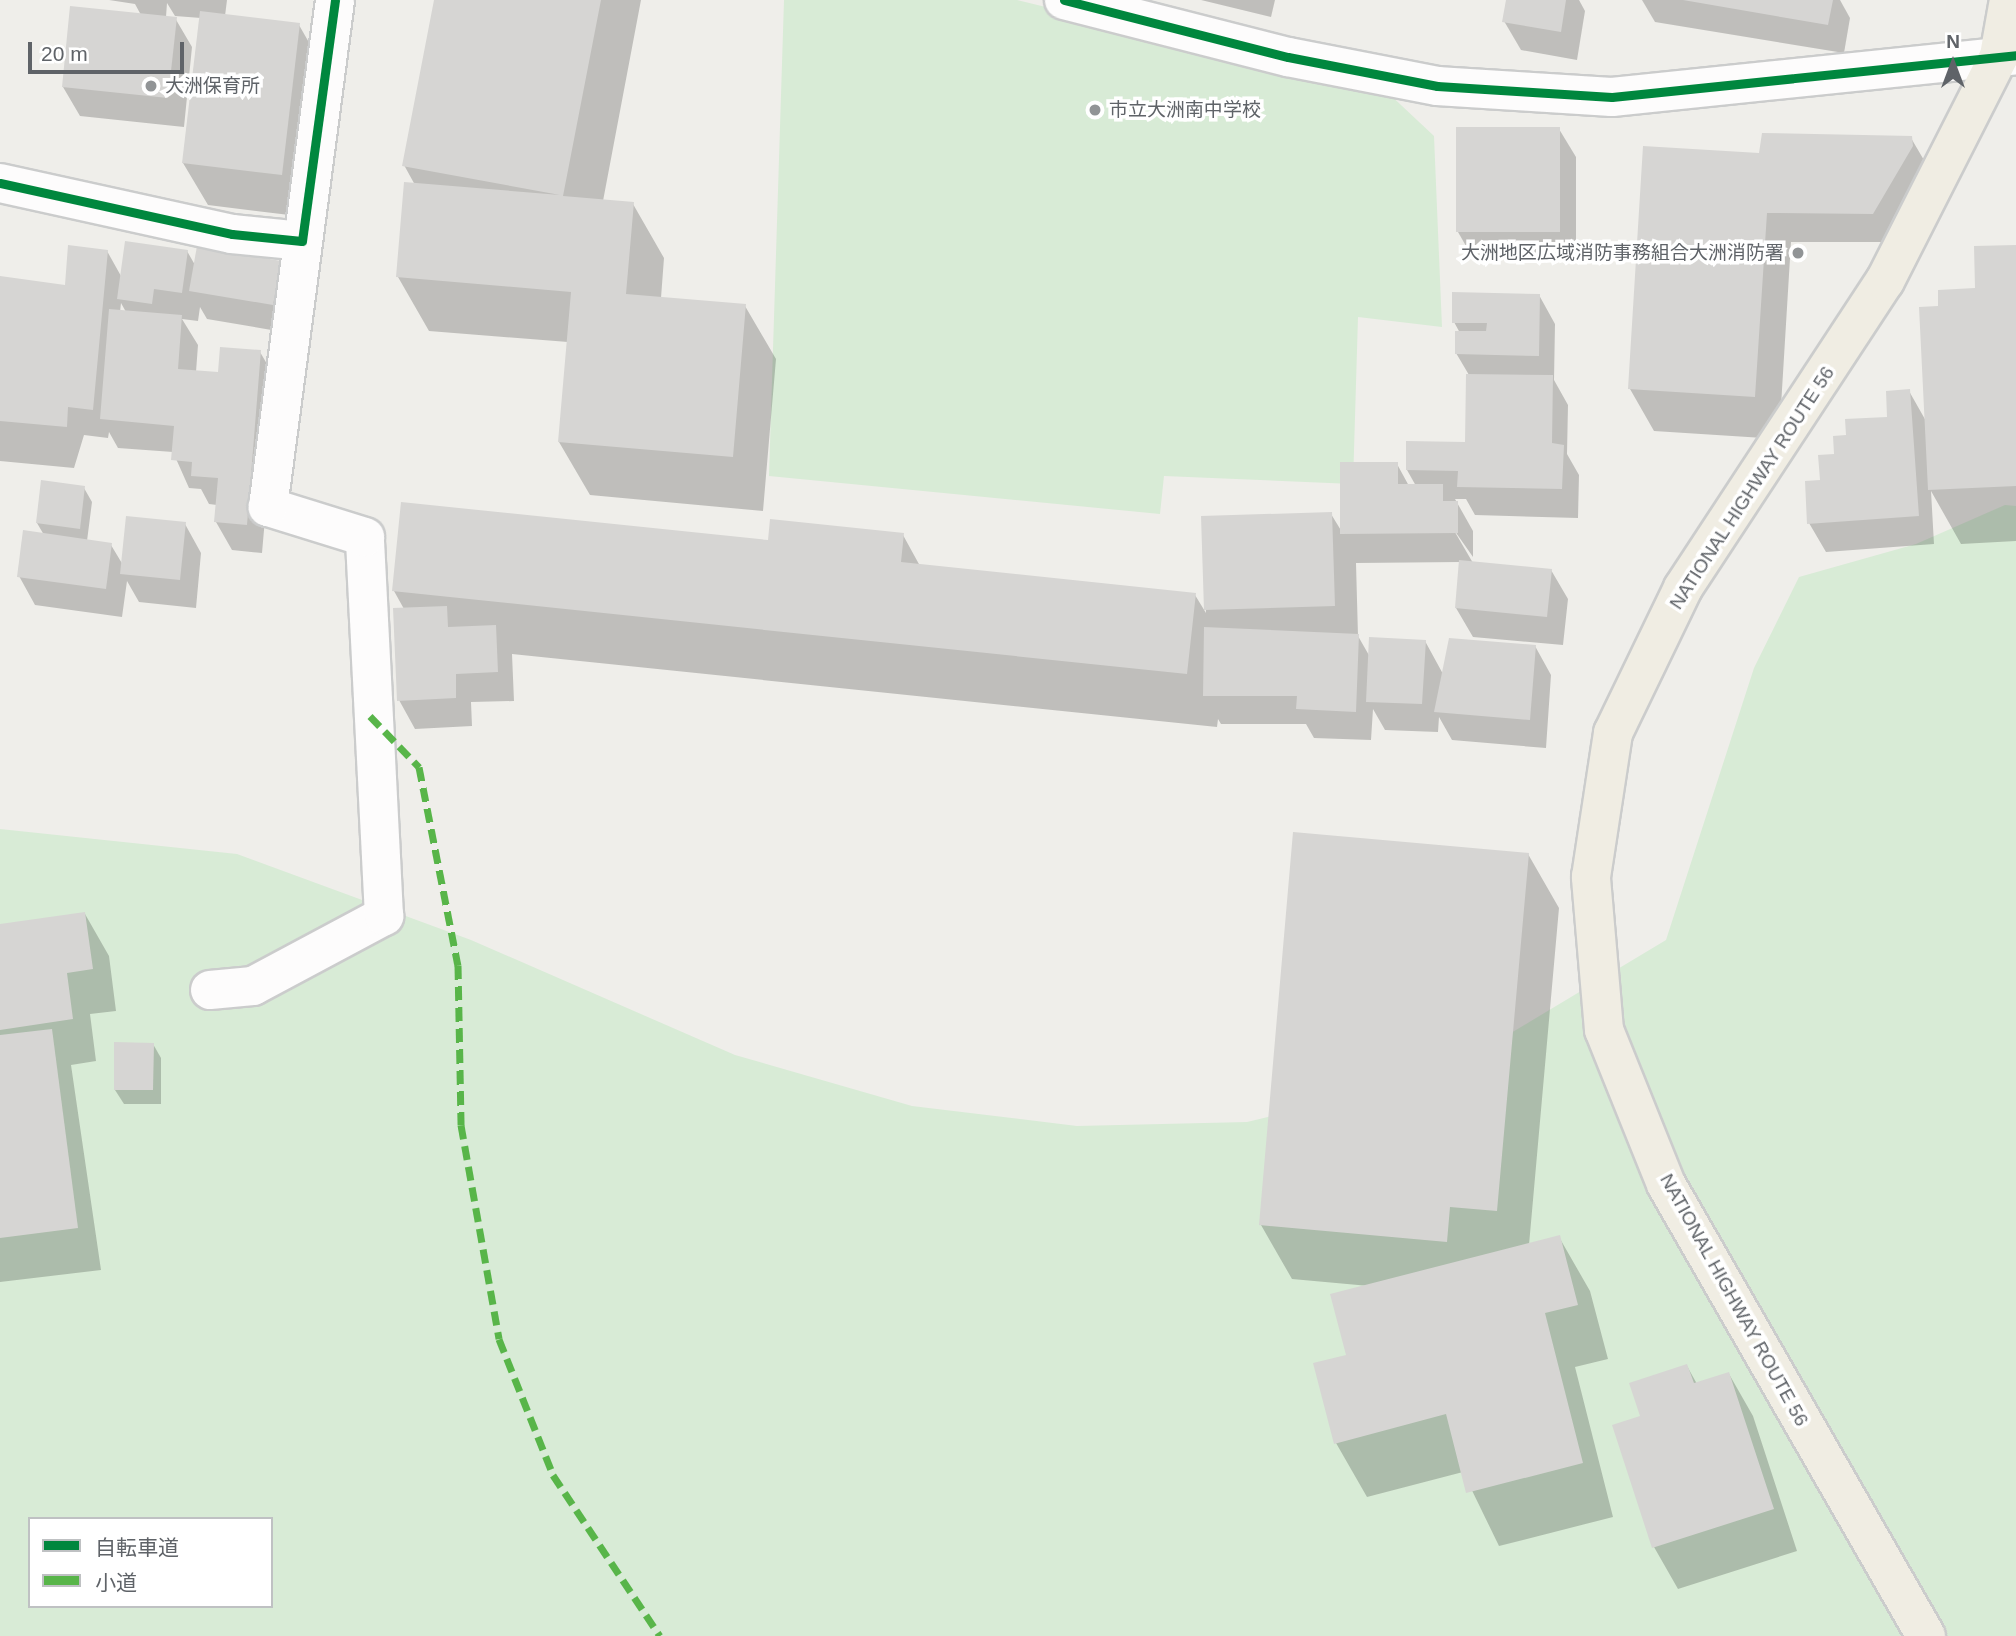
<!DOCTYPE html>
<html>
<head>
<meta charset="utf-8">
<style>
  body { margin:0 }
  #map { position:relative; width:2016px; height:1636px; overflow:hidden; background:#efeeea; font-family:Helvetica,"Noto Sans JP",sans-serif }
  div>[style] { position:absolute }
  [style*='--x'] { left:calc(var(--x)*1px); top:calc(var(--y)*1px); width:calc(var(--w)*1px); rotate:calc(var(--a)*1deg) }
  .green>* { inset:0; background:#d8ebd6 }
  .shadow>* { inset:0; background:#0003 }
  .building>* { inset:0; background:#d6d5d3 }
  .roads { filter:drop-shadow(2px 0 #cbcccc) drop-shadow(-2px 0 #cbcccc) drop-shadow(0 2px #cbcccc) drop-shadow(0 -2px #cbcccc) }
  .minor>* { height:38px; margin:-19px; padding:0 19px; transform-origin:19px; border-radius:19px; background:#fdfcfc }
  .highway>* { height:38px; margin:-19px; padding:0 19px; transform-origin:19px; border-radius:19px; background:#f0ede3 }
  .quiet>* { height:7px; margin-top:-3.5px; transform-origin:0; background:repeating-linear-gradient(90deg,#58b549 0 14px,transparent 0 21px) }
  .cycleway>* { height:9px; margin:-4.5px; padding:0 4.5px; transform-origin:4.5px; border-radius:4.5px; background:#00873e }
  .dots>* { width:19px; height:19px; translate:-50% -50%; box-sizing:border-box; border:4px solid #fff; border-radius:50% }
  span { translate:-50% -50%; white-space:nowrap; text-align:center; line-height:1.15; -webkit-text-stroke:7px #fff; paint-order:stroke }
  .poi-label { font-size:19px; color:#5f6368 }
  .left { translate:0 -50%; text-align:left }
  .right { translate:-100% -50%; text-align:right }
  .street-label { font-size:19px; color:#5f6368 }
  .legend { position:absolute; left:28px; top:1517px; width:245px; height:91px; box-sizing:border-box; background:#fff; border:2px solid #bfc1c3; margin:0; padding:9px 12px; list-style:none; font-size:21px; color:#5f6368 }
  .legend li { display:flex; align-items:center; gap:14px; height:35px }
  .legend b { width:35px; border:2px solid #bfc1c3 }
  .north { position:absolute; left:1918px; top:28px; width:70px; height:70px; -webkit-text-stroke:5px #fff; paint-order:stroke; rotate:0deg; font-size:19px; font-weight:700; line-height:28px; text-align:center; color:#5f6368 }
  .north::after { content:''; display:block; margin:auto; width:24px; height:32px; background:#5f6368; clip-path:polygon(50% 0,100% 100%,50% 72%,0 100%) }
  .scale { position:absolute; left:28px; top:42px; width:156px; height:32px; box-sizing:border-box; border:4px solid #5f6368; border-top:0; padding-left:9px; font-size:21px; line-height:24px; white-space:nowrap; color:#5f6368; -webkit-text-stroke:5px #fff; paint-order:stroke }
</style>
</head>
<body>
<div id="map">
  <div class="green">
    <i style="clip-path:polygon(784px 0,1017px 0,1385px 90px,1434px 136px,1442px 327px,1358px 317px,1353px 484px,1164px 476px,1160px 514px,769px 476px)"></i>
    <i style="clip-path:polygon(evenodd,2005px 505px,2016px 506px,2016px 1636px,0 1636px,0 829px,237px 854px,471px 940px,735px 1055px,912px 1106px,1077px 1126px,1247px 1122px,1441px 1075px,1666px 940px,1754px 668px,1799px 577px,1916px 544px,2005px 505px,30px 1519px,271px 1519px,271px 1606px,30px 1606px,30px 1519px)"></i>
  </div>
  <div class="shadow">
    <i style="clip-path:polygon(109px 0,227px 0,225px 16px,299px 25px,323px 67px,306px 217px,208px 205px,183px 163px,201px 18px,175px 16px,167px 3px,166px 17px,175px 18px,192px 47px,184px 127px,80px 116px,63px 87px,141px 15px,135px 4px)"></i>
    <i style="clip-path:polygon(435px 0,641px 0,603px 201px,633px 204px,664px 258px,661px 298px,745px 306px,776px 359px,763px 511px,590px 495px,559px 442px,568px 342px,429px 331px,398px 277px,415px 185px,404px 165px)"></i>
    <i style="clip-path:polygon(1201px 0,1275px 0,1271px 17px)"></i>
    <i style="clip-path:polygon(1508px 0,1579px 0,1585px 11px,1577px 60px,1521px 50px,1504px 21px)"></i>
    <i style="clip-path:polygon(1642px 0,1840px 0,1850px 18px,1844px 53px,1655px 22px)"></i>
    <i style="clip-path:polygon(1559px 129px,1576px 157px,1576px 260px,1474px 260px,1458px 232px)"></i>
    <i style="clip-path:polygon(1911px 138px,1928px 167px,1889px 242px,1791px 242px,1779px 439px,1654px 431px,1630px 389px,1762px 155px)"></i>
    <i style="clip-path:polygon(2016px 246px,2016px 541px,1961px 544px,1931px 491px,1934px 544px,1826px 552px,1809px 523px,1848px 437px,1889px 419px,1909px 391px,1926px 421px,1940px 308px,1977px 290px)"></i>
    <i style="clip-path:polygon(evenodd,107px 251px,121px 276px,187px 251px,195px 265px,280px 262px,296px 291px,289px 333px,207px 319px,200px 307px,198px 321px,182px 319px,198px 345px,196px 372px,219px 374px,260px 352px,277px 381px,262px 553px,232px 550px,216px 522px,217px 505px,209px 504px,201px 489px,189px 488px,173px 452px,118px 448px,109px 432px,108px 438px,84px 435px,74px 468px,0 461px,0 278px,66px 287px,107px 251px,121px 303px,126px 312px,120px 312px,121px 303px)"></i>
    <i style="clip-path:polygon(1539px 295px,1555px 324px,1554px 380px,1568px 405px,1567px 454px,1579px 475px,1578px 518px,1475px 515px,1466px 499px,1455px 499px,1473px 531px,1473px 557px,1452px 527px,1473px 563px,1551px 570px,1568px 599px,1563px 645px,1473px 637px,1456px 608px,1461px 562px,1356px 563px,1358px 636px,1370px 657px,1425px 641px,1443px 674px,1535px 646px,1551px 675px,1546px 748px,1452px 740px,1439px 717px,1438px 732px,1385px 730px,1373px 709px,1371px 740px,1314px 738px,1306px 724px,1221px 724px,1218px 719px,1217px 727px,512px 654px,514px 701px,471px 702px,472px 726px,415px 729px,399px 700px,404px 609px,394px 591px,769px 542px,903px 535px,920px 566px,1195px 595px,1206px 613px,1203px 518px,1331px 514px,1342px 532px,1397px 464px,1409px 486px,1416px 486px,1407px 470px,1467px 444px,1469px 375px,1456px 353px,1460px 333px,1454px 322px)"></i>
    <i style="clip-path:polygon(84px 488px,92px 502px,87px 541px,111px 545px,123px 565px,185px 524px,201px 553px,196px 608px,139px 602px,127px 581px,122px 617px,35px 605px,19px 576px,44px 535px,37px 523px)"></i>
    <i style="clip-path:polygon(1528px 854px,1559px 908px,1529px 1245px,1559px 1237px,1590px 1291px,1608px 1359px,1575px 1367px,1613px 1517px,1499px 1546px,1463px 1472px,1367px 1497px,1336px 1443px,1348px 1356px,1369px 1286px,1292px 1279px,1261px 1225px)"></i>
    <i style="clip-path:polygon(85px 914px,109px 956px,116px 1011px,90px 1014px,96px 1061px,71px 1065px,101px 1270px,0 1282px,0 926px)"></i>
    <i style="clip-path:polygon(153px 1044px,161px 1058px,161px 1104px,124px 1104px,115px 1090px)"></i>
    <i style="clip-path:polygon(1687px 1366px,1697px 1384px,1729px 1374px,1753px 1416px,1797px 1551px,1678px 1589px,1654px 1547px,1614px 1426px,1642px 1417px)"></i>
  </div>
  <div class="building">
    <i style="clip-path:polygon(434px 0,601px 0,563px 196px,634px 202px,626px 294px,746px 304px,733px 457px,558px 442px,571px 292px,396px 277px,404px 182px,560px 195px,402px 166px)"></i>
    <i style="clip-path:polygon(1506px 0,1566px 0,1561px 32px,1502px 22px)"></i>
    <i style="clip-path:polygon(1683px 0,1833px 0,1828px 25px)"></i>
    <i style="clip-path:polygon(70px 6px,177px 17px,168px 98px,62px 87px)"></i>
    <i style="clip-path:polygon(200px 11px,300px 23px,282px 175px,182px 163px)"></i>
    <i style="clip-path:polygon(1456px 127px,1560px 127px,1560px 232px,1456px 232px)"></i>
    <i style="clip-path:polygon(1762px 133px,1912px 136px,1913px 146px,1873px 214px,1767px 213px,1755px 397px,1628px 389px,1643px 146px,1759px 153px)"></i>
    <i style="clip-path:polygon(125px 241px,188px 250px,182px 293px,154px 289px,152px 304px,117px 299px)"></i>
    <i style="clip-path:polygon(68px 245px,108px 250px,93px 410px,68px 407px,67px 427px,0 421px,0 276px,65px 285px)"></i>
    <i style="clip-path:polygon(2016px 245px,2016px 486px,1928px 490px,1919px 307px,1938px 306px,1938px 290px,1975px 288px,1974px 246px)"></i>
    <i style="clip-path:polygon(197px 246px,281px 261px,273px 305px,189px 291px)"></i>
    <i style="clip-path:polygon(1452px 292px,1540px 294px,1539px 356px,1455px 354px,1455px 331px,1486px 331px,1487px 323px,1452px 323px)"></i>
    <i style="clip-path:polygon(109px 309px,182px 315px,178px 369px,218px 372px,220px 347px,261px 350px,247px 525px,214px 522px,218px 478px,191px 476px,192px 462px,171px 460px,174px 426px,100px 419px)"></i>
    <i style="clip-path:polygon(1466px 374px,1553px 375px,1552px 443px,1564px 445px,1562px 489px,1457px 487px,1458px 471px,1406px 470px,1406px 441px,1465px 442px)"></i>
    <i style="clip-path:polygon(1910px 389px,1919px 516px,1807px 524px,1805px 481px,1820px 480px,1818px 455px,1834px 454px,1833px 436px,1846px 435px,1845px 419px,1887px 417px,1886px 391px)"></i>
    <i style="clip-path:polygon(1340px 462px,1398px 462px,1398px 484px,1443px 484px,1443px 501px,1458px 501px,1458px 533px,1340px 534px)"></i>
    <i style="clip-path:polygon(41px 480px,85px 486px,80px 529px,36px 523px)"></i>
    <i style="clip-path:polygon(401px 502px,768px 540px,770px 519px,904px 533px,901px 562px,1196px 593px,1187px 674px,392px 591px)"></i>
    <i style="clip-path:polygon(1332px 512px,1335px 606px,1204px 610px,1201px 516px)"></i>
    <i style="clip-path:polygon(126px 516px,186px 522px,180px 580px,120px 574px)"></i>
    <i style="clip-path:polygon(23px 530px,112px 543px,106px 589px,17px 577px)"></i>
    <i style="clip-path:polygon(1459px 560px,1552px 569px,1547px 617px,1455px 608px)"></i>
    <i style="clip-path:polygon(447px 606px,448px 627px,496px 625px,498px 672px,456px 674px,456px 698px,397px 701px,393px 608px)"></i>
    <i style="clip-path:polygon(1204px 627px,1359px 634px,1356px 712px,1296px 709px,1297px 696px,1203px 696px)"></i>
    <i style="clip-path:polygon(1369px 637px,1426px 640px,1422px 704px,1366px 702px)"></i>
    <i style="clip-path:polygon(1449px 638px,1536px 645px,1530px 720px,1434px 712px)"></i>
    <i style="clip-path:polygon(1293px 832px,1529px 853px,1497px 1211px,1450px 1207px,1447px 1242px,1259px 1225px)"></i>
    <i style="clip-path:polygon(85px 912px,93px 969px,67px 973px,73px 1019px,0 1030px,0 924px)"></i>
    <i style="clip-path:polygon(52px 1029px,78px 1228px,0 1238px,0 1035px)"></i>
    <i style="clip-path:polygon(114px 1042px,154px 1043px,153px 1090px,114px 1090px)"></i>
    <i style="clip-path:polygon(1560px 1235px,1578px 1305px,1545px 1313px,1583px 1463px,1466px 1493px,1446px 1414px,1334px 1444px,1313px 1363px,1346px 1355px,1330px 1294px)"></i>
    <i style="clip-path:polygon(1687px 1364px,1694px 1383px,1729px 1372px,1774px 1509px,1652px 1548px,1612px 1425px,1640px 1416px,1629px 1383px)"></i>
  </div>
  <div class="roads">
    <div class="minor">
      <i style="--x:1064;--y:0;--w:231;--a:14.3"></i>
      <i style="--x:1288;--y:57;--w:152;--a:11"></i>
      <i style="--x:1437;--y:86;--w:175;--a:3.6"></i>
      <i style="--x:1612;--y:97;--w:406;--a:-5.9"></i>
      <i style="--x:0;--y:183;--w:238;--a:12.4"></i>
      <i style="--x:232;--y:234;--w:70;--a:5.7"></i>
      <i style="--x:210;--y:990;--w:43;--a:-5.3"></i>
      <i style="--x:253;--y:986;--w:149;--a:-28.1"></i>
      <i style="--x:384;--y:916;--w:379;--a:-92.9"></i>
      <i style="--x:365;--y:537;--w:102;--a:-162.8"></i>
      <i style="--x:268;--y:507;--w:511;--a:-82.47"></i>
    </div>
    <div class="highway">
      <i style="--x:1926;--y:1636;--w:521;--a:-119.91"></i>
      <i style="--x:1666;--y:1184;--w:166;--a:-111.9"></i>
      <i style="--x:1604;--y:1030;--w:154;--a:-94.9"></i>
      <i style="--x:1591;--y:877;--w:146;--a:-81.3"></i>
      <i style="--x:1613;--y:733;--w:161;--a:-64.2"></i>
      <i style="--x:1683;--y:588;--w:367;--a:-56.7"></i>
      <i style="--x:1885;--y:281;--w:252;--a:-63.1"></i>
      <i style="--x:1999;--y:56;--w:57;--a:-79.9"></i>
    </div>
  </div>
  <div class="quiet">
    <i style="--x:370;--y:716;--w:71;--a:46.1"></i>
    <i style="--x:419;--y:767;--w:202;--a:78.9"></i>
    <i style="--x:458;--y:965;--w:160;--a:88.9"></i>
    <i style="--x:461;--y:1125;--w:217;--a:79.9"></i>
    <i style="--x:499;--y:1339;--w:146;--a:68.3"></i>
    <i style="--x:553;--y:1475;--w:193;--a:56.4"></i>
  </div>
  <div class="cycleway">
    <i style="--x:1064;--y:0;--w:231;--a:14.3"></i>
    <i style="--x:1288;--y:57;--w:152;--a:11"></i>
    <i style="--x:1437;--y:86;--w:175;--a:3.6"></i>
    <i style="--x:1612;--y:97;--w:406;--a:-5.9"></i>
    <i style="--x:0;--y:183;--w:238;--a:12.4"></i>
    <i style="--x:232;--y:234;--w:70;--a:5.7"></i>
    <i style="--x:302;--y:241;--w:243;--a:-82.2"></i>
  </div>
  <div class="dots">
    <i style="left:151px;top:86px;background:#919496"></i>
    <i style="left:1095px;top:110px;background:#919496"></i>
    <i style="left:1798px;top:253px;background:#919496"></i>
  </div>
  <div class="poi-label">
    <span class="left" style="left:165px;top:86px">大洲保育所</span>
    <span class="left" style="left:1109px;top:110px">市立大洲南中学校</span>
    <span class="right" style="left:1784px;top:253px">大洲地区広域消防事務組合大洲消防署</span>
  </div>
  <div class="street-label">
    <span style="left:1752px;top:488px;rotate:-57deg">NATIONAL HIGHWAY ROUTE 56</span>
    <span style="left:1734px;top:1300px;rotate:61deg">NATIONAL HIGHWAY ROUTE 56</span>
  </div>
  <ul class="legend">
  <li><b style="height:9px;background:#00873e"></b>自転車道</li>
  <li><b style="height:9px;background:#58b549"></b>小道</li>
  </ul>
  <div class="north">N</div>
  <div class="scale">20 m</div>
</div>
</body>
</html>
